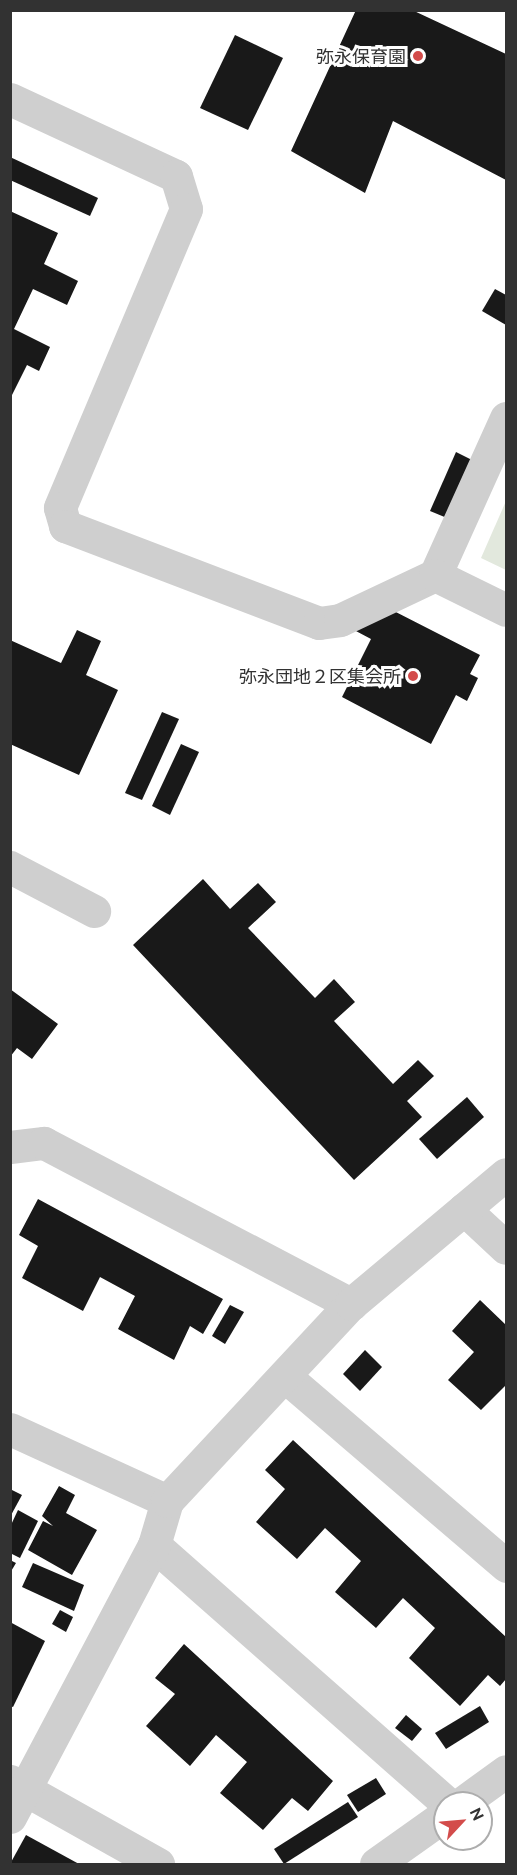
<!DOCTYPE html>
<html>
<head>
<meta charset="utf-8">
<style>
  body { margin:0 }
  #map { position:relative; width:517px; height:1875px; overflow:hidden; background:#fff; font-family:Ubuntu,"Noto Sans JP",sans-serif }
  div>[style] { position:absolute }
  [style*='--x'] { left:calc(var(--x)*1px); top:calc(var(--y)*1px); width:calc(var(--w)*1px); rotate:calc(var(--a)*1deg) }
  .green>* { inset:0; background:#e2e8dd }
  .building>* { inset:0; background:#191919 }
  .minor>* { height:33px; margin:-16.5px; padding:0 16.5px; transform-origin:16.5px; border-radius:16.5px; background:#cfcfcf }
  .dots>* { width:16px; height:16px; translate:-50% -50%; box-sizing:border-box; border:3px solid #fff; border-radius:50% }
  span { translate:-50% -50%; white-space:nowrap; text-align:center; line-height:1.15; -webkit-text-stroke:6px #fff; paint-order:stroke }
  .poi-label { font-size:18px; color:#323232 }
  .right { translate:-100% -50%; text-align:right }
  .frame { position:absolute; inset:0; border:12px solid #323232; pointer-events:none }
  .north { position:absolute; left:433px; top:1791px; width:60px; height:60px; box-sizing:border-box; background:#fff; border:2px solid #adadad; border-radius:50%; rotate:64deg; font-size:16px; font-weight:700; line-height:24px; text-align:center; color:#323232 }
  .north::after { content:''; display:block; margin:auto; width:21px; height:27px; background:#d34c4b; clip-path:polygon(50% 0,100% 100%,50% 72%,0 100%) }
</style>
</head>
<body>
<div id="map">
  <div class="green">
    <i style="clip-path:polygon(506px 501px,506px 570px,481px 558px)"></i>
  </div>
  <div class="building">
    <i style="clip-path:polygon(356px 10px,412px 10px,506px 54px,506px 180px,393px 121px,365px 193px,291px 151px)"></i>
    <i style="clip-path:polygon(235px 35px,283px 58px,248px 130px,200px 108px)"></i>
    <i style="clip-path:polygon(10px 157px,98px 198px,90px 216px,10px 180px)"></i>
    <i style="clip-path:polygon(10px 211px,58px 233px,44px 264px,78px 281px,67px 305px,33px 289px,14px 329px,50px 347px,39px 371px,27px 365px,10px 399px)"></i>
    <i style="clip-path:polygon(495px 289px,506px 295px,506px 325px,482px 311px)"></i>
    <i style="clip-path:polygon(456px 452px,472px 460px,447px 518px,430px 511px)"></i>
    <i style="clip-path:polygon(386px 607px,480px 655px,470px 674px,478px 678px,467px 701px,456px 695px,431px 744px,342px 697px,371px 639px,354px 630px)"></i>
    <i style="clip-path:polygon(77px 630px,101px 641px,86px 675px,118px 690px,79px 775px,10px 744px,10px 640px,61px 663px)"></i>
    <i style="clip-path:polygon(162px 712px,179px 719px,142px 800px,125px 793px)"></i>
    <i style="clip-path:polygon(181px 744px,199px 752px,170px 815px,152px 806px)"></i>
    <i style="clip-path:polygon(203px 879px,230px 909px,258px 883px,276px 902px,248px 928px,315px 998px,334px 979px,355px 1002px,334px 1021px,393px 1084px,418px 1060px,434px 1076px,407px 1101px,422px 1117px,354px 1180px,133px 945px)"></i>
    <i style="clip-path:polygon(10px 989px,58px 1024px,32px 1059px,17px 1048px,10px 1057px)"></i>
    <i style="clip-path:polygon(467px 1097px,484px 1117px,437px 1159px,419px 1139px)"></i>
    <i style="clip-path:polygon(38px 1199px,223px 1299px,203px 1334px,190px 1326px,174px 1360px,118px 1329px,135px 1296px,100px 1277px,83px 1311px,22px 1278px,38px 1246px,19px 1235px)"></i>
    <i style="clip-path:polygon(480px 1300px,506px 1325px,506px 1385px,481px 1410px,448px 1380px,474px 1352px,452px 1331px)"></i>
    <i style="clip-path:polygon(230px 1305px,244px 1312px,225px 1344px,212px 1336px)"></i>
    <i style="clip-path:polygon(365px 1350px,382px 1367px,360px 1391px,343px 1374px)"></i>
    <i style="clip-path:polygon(293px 1440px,506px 1637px,506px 1679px,500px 1686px,488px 1675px,460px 1706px,409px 1658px,435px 1628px,403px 1598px,376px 1628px,335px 1592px,361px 1561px,325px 1528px,297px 1559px,256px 1522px,285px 1489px,265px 1470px)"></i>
    <i style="clip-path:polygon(59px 1486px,75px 1495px,66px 1513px,97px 1530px,72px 1575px,28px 1550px,43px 1521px,53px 1526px,42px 1516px)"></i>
    <i style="clip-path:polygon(10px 1489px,22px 1495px,10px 1517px)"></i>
    <i style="clip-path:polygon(18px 1510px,38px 1521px,20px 1558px,10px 1553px,10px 1527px)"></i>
    <i style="clip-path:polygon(10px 1560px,16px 1563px,10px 1573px)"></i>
    <i style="clip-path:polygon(33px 1563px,84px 1585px,74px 1611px,22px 1587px)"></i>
    <i style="clip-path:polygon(60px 1610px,73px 1617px,66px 1632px,52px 1624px)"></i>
    <i style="clip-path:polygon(10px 1622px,45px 1641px,13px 1707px,10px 1706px)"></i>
    <i style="clip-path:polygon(184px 1644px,333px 1781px,308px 1811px,292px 1798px,263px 1830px,220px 1793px,247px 1762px,216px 1735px,190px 1766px,146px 1726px,175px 1694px,155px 1678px)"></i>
    <i style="clip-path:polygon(480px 1706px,489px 1722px,446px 1749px,435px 1733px)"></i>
    <i style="clip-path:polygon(406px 1715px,422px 1729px,412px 1741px,395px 1728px)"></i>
    <i style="clip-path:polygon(376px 1778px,386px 1794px,358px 1812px,347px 1795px)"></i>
    <i style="clip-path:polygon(348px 1802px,358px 1817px,284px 1864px,274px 1849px)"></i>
    <i style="clip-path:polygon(26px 1835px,79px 1864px,10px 1864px)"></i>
  </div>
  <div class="minor">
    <i style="--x:10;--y:99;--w:183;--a:24.9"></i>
    <i style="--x:176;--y:176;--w:34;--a:73"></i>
    <i style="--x:186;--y:209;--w:324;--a:112.9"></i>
    <i style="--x:60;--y:508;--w:19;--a:74"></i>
    <i style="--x:65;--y:526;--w:272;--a:20.9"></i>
    <i style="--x:319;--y:623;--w:21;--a:-8"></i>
    <i style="--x:340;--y:620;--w:105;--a:-25.3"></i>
    <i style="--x:506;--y:418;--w:172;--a:114.3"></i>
    <i style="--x:435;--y:575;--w:79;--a:26.2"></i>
    <i style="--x:10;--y:867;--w:95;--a:27.6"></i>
    <i style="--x:10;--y:1147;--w:34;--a:-7"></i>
    <i style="--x:44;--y:1143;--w:347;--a:27.7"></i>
    <i style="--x:464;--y:1209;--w:57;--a:42.9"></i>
    <i style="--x:287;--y:1378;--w:289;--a:40.6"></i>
    <i style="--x:10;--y:1429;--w:173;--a:24.6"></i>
    <i style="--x:154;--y:1545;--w:390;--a:41.4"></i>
    <i style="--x:10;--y:1781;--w:170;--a:29.3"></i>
    <i style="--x:462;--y:1803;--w:54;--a:-36"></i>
    <i style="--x:10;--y:1817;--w:308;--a:-62.1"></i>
    <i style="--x:154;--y:1545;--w:46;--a:-73.5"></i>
    <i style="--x:167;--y:1501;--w:270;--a:-47"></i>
    <i style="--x:351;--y:1304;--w:202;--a:-40"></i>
    <i style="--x:376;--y:1864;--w:85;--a:-35.4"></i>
  </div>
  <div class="dots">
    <i style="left:418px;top:56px;background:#d34c4b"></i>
    <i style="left:413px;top:676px;background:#d34c4b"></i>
  </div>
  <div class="poi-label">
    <span class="right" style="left:406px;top:56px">弥永保育園</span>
    <span class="right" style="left:401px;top:676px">弥永団地２区集会所</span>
  </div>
  <div class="frame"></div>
  <div class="north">N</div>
</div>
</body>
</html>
